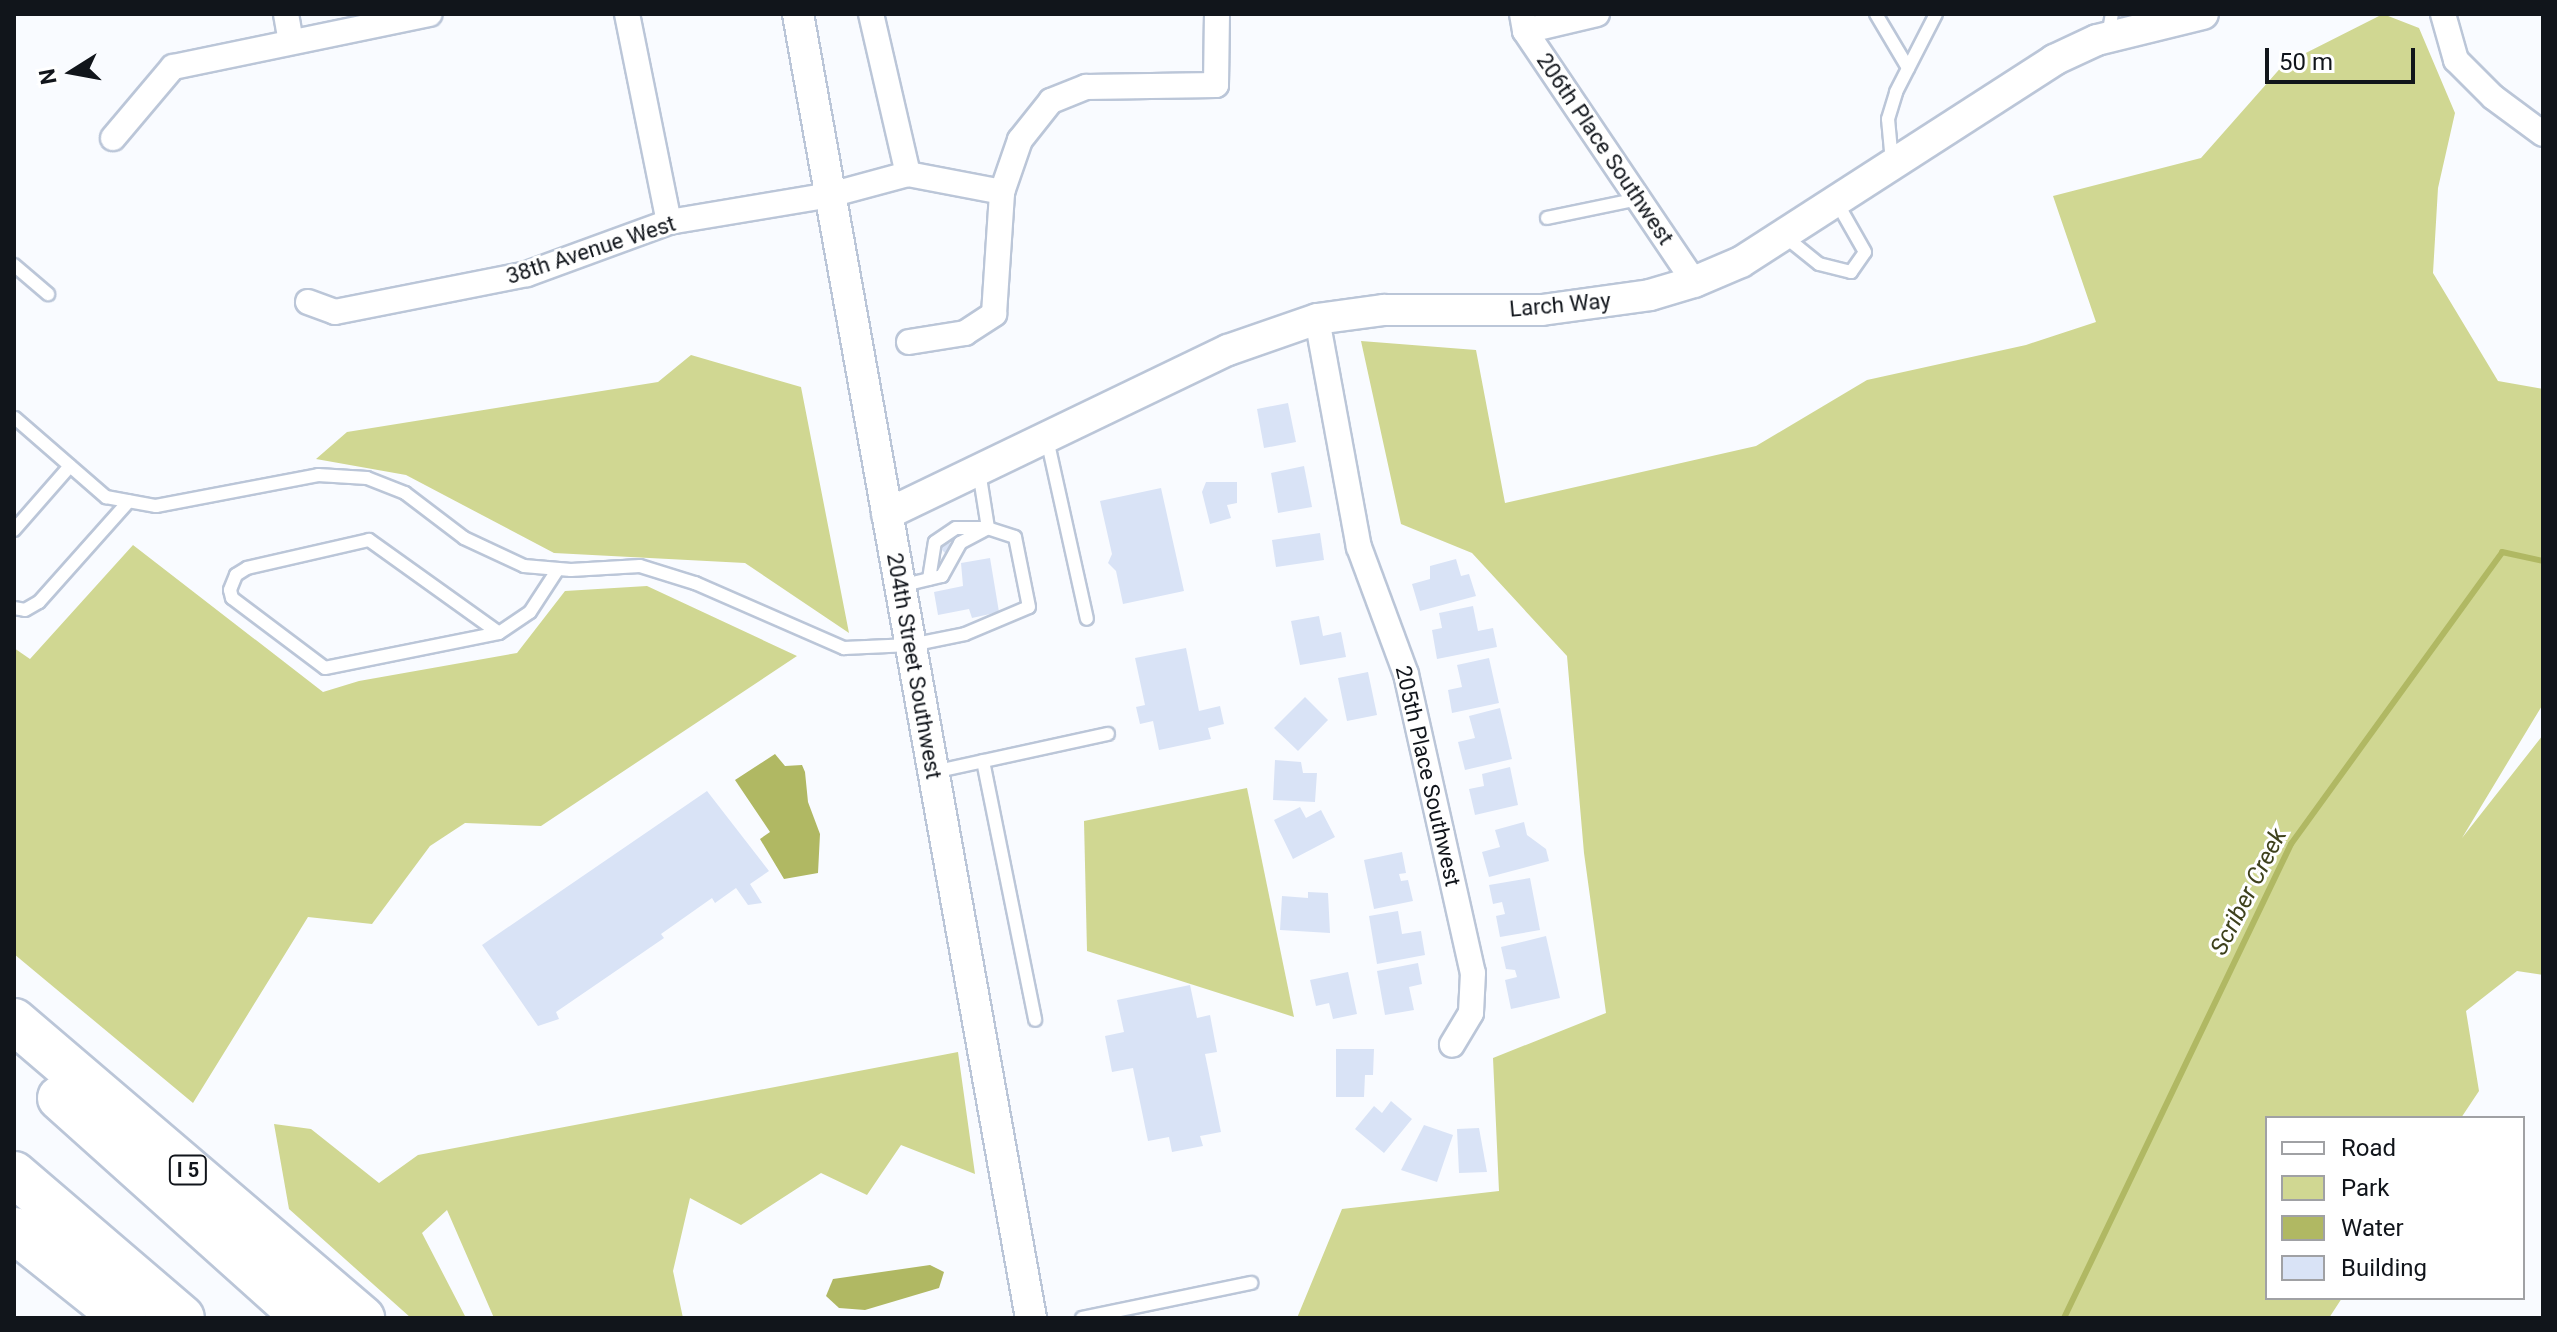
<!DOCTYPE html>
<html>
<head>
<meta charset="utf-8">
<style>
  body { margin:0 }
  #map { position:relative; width:2557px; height:1332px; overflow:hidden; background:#f9fbff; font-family:Roboto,sans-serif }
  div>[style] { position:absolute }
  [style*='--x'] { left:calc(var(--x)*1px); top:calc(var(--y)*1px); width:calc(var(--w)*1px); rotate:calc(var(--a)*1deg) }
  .green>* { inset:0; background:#d0d792 }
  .water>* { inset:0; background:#b0b863 }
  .stream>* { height:6px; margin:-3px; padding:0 3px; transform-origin:3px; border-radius:3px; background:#b0b863 }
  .building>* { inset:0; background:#d9e3f6 }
  .roads { filter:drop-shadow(2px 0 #bbc6d8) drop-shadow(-2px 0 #bbc6d8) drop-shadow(0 2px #bbc6d8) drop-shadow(0 -2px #bbc6d8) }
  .service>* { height:12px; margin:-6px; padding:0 6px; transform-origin:6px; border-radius:6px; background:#fff }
  .minor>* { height:24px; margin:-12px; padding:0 12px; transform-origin:12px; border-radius:12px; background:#fff }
  .tertiary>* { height:30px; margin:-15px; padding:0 15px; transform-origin:15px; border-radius:15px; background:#fff }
  .motorway>* { height:44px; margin:-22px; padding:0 22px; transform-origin:22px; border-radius:22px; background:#fff }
  span { translate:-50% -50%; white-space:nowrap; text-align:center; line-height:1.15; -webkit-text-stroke:6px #fff; paint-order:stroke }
  .shield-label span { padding:2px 6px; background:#fff; border:2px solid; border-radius:6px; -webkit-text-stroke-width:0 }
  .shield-label { font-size:20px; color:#11151b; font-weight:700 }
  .street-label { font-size:22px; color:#11151b }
  .water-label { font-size:24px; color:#3e411c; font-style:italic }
  .frame { position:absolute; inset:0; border:16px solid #11151b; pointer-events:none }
  .legend { position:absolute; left:2265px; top:1116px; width:260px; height:184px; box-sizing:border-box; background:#fff; border:2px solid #a0a1a4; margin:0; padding:10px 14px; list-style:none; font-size:24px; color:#11151b }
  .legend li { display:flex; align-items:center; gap:16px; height:40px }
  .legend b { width:40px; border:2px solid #a0a1a4 }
  .north { position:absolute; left:32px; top:32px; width:80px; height:80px; -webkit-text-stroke:6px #fff; paint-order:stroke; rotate:259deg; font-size:22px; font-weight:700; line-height:32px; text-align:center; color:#11151b }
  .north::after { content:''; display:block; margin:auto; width:28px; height:36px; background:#11151b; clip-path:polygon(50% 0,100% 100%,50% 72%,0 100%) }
  .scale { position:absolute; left:2265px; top:48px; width:150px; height:36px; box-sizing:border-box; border:4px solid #11151b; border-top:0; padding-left:10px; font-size:24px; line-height:28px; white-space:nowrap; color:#11151b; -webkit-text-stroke:6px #fff; paint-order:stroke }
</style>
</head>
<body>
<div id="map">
  <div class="green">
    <i style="clip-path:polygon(2383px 14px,2419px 28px,2455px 113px,2438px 188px,2433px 273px,2498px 381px,2543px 389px,2543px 704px,2462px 838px,2543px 735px,2543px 975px,2517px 971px,2466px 1011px,2479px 1091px,2461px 1118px,2267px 1118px,2267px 1298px,2342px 1298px,2329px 1318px,1297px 1318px,1342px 1209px,1499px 1191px,1493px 1058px,1606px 1013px,1584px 853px,1567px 656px,1472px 553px,1401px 524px,1361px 341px,1476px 350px,1505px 503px,1756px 446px,1867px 380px,2026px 345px,2096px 322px,2053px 196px,2201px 158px,2284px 64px)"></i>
    <i style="clip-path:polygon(691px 355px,801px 387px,849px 633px,745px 563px,554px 553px,406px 475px,316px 459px,347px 432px,658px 382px)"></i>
    <i style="clip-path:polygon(133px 545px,323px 692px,359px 681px,517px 653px,565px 591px,647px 586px,797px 656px,541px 826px,465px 823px,430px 846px,372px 924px,308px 917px,193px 1103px,14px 954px,14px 648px,30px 659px)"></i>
    <i style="clip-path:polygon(1247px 788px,1294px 1017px,1087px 951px,1084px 821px)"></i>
    <i style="clip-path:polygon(958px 1052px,975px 1174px,901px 1145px,867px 1195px,821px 1173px,741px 1225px,690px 1198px,673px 1271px,683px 1318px,494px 1318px,447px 1210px,422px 1233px,466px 1318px,411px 1318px,289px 1209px,274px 1124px,311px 1129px,379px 1183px,418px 1155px)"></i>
  </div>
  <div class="water">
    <i style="clip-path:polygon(775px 754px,785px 766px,802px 765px,805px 772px,808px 802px,820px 834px,818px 873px,784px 879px,760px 839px,770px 832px,735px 780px)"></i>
    <i style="clip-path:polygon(930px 1265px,944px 1272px,939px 1288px,865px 1310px,839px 1308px,826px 1296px,833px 1279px)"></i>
  </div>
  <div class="stream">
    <i style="--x:2064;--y:1318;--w:526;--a:-64.41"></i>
    <i style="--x:2291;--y:844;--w:360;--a:-54.1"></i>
    <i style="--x:2502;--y:552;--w:42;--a:12.4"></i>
  </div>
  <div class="building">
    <i style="clip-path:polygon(1288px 403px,1296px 442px,1264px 448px,1257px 409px)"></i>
    <i style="clip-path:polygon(1304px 466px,1312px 507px,1278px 513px,1271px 473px)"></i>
    <i style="clip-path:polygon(1206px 482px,1237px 482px,1237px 503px,1227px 505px,1231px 518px,1210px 524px,1202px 492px)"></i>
    <i style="clip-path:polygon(1161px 488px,1184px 591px,1123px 604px,1116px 571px,1108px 563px,1112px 554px,1100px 501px)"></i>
    <i style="clip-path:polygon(1320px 533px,1324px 560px,1276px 567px,1272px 540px)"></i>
    <i style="clip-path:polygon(945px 540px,955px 547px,948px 556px,939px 547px)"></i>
    <i style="clip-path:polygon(990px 558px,999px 612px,972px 618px,969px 609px,938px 615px,934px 592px,963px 586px,961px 563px)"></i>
    <i style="clip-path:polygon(1456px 559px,1461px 576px,1469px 574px,1476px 596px,1420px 611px,1412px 584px,1430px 579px,1430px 566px)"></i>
    <i style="clip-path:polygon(1473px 606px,1478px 631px,1493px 628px,1497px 647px,1437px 659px,1432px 630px,1442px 628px,1439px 613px)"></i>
    <i style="clip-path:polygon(1319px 616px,1323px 636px,1341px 632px,1346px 657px,1300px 665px,1291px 621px)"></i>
    <i style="clip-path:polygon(1186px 648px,1199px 711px,1220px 706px,1224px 724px,1208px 728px,1211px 739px,1159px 750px,1153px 721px,1140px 724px,1136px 707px,1145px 705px,1135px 658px)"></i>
    <i style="clip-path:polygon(1489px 658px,1499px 703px,1452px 713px,1448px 690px,1462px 687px,1457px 665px)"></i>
    <i style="clip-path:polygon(1368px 672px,1377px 715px,1347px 721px,1338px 678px)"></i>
    <i style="clip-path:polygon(1305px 697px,1328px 720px,1298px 751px,1274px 728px)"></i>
    <i style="clip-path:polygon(1500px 708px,1512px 759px,1465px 770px,1458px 742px,1475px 738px,1469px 716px)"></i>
    <i style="clip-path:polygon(1275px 760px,1301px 762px,1303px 773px,1317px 773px,1315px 802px,1273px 800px)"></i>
    <i style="clip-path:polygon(1510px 767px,1518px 805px,1475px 815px,1469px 789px,1484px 786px,1482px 774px)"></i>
    <i style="clip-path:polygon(707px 791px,769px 871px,750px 884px,762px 903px,748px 905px,736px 888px,715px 903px,712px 898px,661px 934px,664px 938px,556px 1012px,559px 1019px,538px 1026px,482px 945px)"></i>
    <i style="clip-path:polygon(1300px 807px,1306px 818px,1321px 810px,1335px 837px,1293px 859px,1274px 820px)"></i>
    <i style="clip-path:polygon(1524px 822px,1527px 835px,1546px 849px,1549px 861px,1489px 877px,1482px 852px,1500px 847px,1495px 830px)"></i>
    <i style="clip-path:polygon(1402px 852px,1406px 873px,1399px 874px,1401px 881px,1408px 880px,1413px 901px,1374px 909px,1364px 860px)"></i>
    <i style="clip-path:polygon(1530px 878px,1540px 930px,1500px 937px,1496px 916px,1505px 914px,1502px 902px,1493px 904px,1489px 885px)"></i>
    <i style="clip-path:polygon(1308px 892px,1328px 893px,1330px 933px,1280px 930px,1282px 896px,1308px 898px)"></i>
    <i style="clip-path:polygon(1398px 911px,1402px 934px,1421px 931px,1425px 955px,1377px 964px,1369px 916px)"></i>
    <i style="clip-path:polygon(1546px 936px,1560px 998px,1511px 1009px,1505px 980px,1517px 977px,1515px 970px,1506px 969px,1501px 947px)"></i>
    <i style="clip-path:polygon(1418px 963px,1422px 984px,1409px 987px,1414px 1010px,1385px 1015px,1377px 971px)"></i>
    <i style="clip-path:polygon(1348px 972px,1357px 1014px,1333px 1019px,1329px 1003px,1316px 1006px,1310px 980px)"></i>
    <i style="clip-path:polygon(1190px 985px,1197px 1018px,1210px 1015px,1217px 1052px,1205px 1054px,1221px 1132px,1200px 1136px,1203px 1146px,1172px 1152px,1169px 1137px,1148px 1141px,1133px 1068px,1112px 1072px,1105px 1036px,1124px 1032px,1117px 1000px)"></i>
    <i style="clip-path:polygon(1336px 1049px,1374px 1049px,1373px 1075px,1365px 1075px,1364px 1097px,1336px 1097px)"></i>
    <i style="clip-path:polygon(1391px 1101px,1412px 1119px,1384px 1153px,1355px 1129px,1374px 1106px,1382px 1113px)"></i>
    <i style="clip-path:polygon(1424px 1125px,1453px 1135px,1437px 1182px,1401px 1170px)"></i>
    <i style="clip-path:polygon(1479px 1128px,1487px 1172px,1459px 1173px,1457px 1129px)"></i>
  </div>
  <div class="roads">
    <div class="service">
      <i style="--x:1876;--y:14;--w:63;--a:59.3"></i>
      <i style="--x:2108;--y:36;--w:22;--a:-80"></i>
      <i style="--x:1892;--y:162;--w:43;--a:-95.3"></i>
      <i style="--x:1888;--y:119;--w:28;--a:-73"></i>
      <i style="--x:1896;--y:92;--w:88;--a:-62.9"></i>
      <i style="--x:1547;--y:218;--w:93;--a:-11.8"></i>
      <i style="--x:1783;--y:235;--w:46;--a:38.9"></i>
      <i style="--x:1819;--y:264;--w:33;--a:14"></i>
      <i style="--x:1851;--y:272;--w:24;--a:-55"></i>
      <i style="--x:1865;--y:252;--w:59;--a:-119.6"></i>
      <i style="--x:14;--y:265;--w:45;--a:40.5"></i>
      <i style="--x:15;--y:418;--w:121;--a:41"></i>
      <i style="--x:106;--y:497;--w:51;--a:10.2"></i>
      <i style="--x:156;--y:506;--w:165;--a:-10.8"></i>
      <i style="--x:318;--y:475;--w:49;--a:3.5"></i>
      <i style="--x:367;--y:478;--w:41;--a:21.5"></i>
      <i style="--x:405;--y:493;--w:74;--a:37.3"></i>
      <i style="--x:464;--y:538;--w:66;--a:25"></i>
      <i style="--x:524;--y:566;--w:47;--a:4.9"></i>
      <i style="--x:571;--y:570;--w:69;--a:-3.3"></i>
      <i style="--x:640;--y:566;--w:58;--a:17.2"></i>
      <i style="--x:695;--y:583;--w:163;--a:23.6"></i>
      <i style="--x:844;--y:648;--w:67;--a:-2.6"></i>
      <i style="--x:911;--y:645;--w:55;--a:-11.5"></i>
      <i style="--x:965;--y:634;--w:69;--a:-22.9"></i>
      <i style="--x:1029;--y:607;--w:71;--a:-101.3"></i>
      <i style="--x:1015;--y:537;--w:28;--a:-162"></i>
      <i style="--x:988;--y:528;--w:58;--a:-99"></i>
      <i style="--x:1047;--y:439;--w:184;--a:77.5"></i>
      <i style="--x:14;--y:530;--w:85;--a:-48.8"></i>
      <i style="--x:929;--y:579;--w:37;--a:-81"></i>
      <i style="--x:935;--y:542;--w:25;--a:-34"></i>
      <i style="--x:956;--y:528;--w:29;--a:0"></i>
      <i style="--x:900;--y:586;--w:43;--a:-13.4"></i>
      <i style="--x:942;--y:576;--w:38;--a:-61"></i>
      <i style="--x:960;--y:543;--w:32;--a:-28"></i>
      <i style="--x:14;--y:608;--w:11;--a:10"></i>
      <i style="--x:25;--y:610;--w:16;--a:-30"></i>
      <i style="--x:39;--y:602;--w:135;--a:-48.3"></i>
      <i style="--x:499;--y:633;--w:160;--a:-144.4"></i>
      <i style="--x:369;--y:540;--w:125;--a:167.1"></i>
      <i style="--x:247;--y:568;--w:13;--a:148"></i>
      <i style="--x:236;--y:575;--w:16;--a:112"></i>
      <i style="--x:230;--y:590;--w:8;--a:76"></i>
      <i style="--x:232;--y:598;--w:116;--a:37"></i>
      <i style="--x:325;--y:668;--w:177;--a:-11.4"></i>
      <i style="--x:499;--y:633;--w:37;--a:-34"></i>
      <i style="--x:530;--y:612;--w:51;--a:-56.9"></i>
      <i style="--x:983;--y:761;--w:264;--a:78.6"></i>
      <i style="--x:933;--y:772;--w:179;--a:-12.3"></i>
      <i style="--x:1082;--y:1318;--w:173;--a:-11.7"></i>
    </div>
    <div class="minor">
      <i style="--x:286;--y:14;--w:27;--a:80"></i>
      <i style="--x:627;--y:14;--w:212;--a:78.6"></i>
      <i style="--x:1522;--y:14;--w:17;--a:80"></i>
      <i style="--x:1525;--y:31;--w:303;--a:56"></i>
      <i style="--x:2443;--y:14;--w:48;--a:74.2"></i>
      <i style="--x:2456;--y:60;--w:52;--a:45"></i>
      <i style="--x:2493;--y:97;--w:62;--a:36.5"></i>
      <i style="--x:1525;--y:31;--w:74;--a:-13.3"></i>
      <i style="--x:113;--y:138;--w:93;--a:-49.8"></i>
      <i style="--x:173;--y:67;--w:262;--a:-11.7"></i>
      <i style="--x:908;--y:174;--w:96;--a:10.8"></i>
      <i style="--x:308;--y:302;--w:29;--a:20"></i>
      <i style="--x:335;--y:312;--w:196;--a:-11.2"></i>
      <i style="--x:527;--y:274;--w:151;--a:-20.1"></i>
      <i style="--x:669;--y:222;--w:163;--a:-9.5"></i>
      <i style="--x:830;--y:195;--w:81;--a:-15.1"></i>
      <i style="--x:908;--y:174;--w:164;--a:-103"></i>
      <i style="--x:1317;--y:319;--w:232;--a:79.6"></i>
      <i style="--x:1359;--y:547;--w:135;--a:69.7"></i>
      <i style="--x:1406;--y:674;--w:306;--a:77.4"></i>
      <i style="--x:1473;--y:973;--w:40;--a:92.9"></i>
      <i style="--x:1471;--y:1013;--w:37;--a:121"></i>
      <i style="--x:909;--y:342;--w:57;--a:-9.1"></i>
      <i style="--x:965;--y:333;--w:35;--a:-33"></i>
      <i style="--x:994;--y:314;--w:122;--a:-86.2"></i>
      <i style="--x:1002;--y:192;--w:55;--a:-70.9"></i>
      <i style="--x:1020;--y:140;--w:50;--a:-51.5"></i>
      <i style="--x:1051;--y:101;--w:38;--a:-22"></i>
      <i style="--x:1086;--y:87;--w:130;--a:-0.9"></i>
      <i style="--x:1216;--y:85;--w:71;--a:-89.2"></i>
    </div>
    <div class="tertiary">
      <i style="--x:798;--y:14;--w:1325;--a:79.87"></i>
      <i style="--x:887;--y:514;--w:378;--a:-25.7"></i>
      <i style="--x:1228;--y:350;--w:94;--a:-19.2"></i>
      <i style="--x:1317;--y:319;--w:68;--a:-7.7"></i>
      <i style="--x:1384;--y:310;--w:158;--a:0"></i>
      <i style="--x:1542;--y:310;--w:109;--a:-7.9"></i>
      <i style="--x:1650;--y:295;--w:46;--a:-16.5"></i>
      <i style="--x:1694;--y:282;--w:51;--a:-23.1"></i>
      <i style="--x:1741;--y:262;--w:373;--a:-32.8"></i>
      <i style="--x:2054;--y:60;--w:47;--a:-24.9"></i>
      <i style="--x:2097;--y:40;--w:109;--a:-13.8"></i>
    </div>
    <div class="motorway">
      <i style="--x:14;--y:1021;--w:458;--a:40.5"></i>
      <i style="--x:60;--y:1098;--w:329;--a:41.9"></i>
      <i style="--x:14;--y:1174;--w:221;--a:40.6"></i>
      <i style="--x:14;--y:1230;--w:141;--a:38.7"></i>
    </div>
  </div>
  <div class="shield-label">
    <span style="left:188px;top:1170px">I 5</span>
  </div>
  <div class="street-label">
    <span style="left:1605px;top:149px;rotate:56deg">206th Place Southwest</span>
    <span style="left:591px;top:250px;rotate:-18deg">38th Avenue West</span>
    <span style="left:1560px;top:305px;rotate:-5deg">Larch Way</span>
    <span style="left:914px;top:666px;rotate:80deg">204th Street Southwest</span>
    <span style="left:1428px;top:776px;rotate:77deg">205th Place Southwest</span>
  </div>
  <div class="water-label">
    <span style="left:2249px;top:892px;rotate:-63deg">Scriber Creek</span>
  </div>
  <div class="frame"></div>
  <ul class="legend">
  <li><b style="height:10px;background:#fff"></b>Road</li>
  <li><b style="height:22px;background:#d0d792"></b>Park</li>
  <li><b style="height:22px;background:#b0b863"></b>Water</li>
  <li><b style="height:22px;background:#d9e3f6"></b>Building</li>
  </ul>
  <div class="north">N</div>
  <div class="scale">50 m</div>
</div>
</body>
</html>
